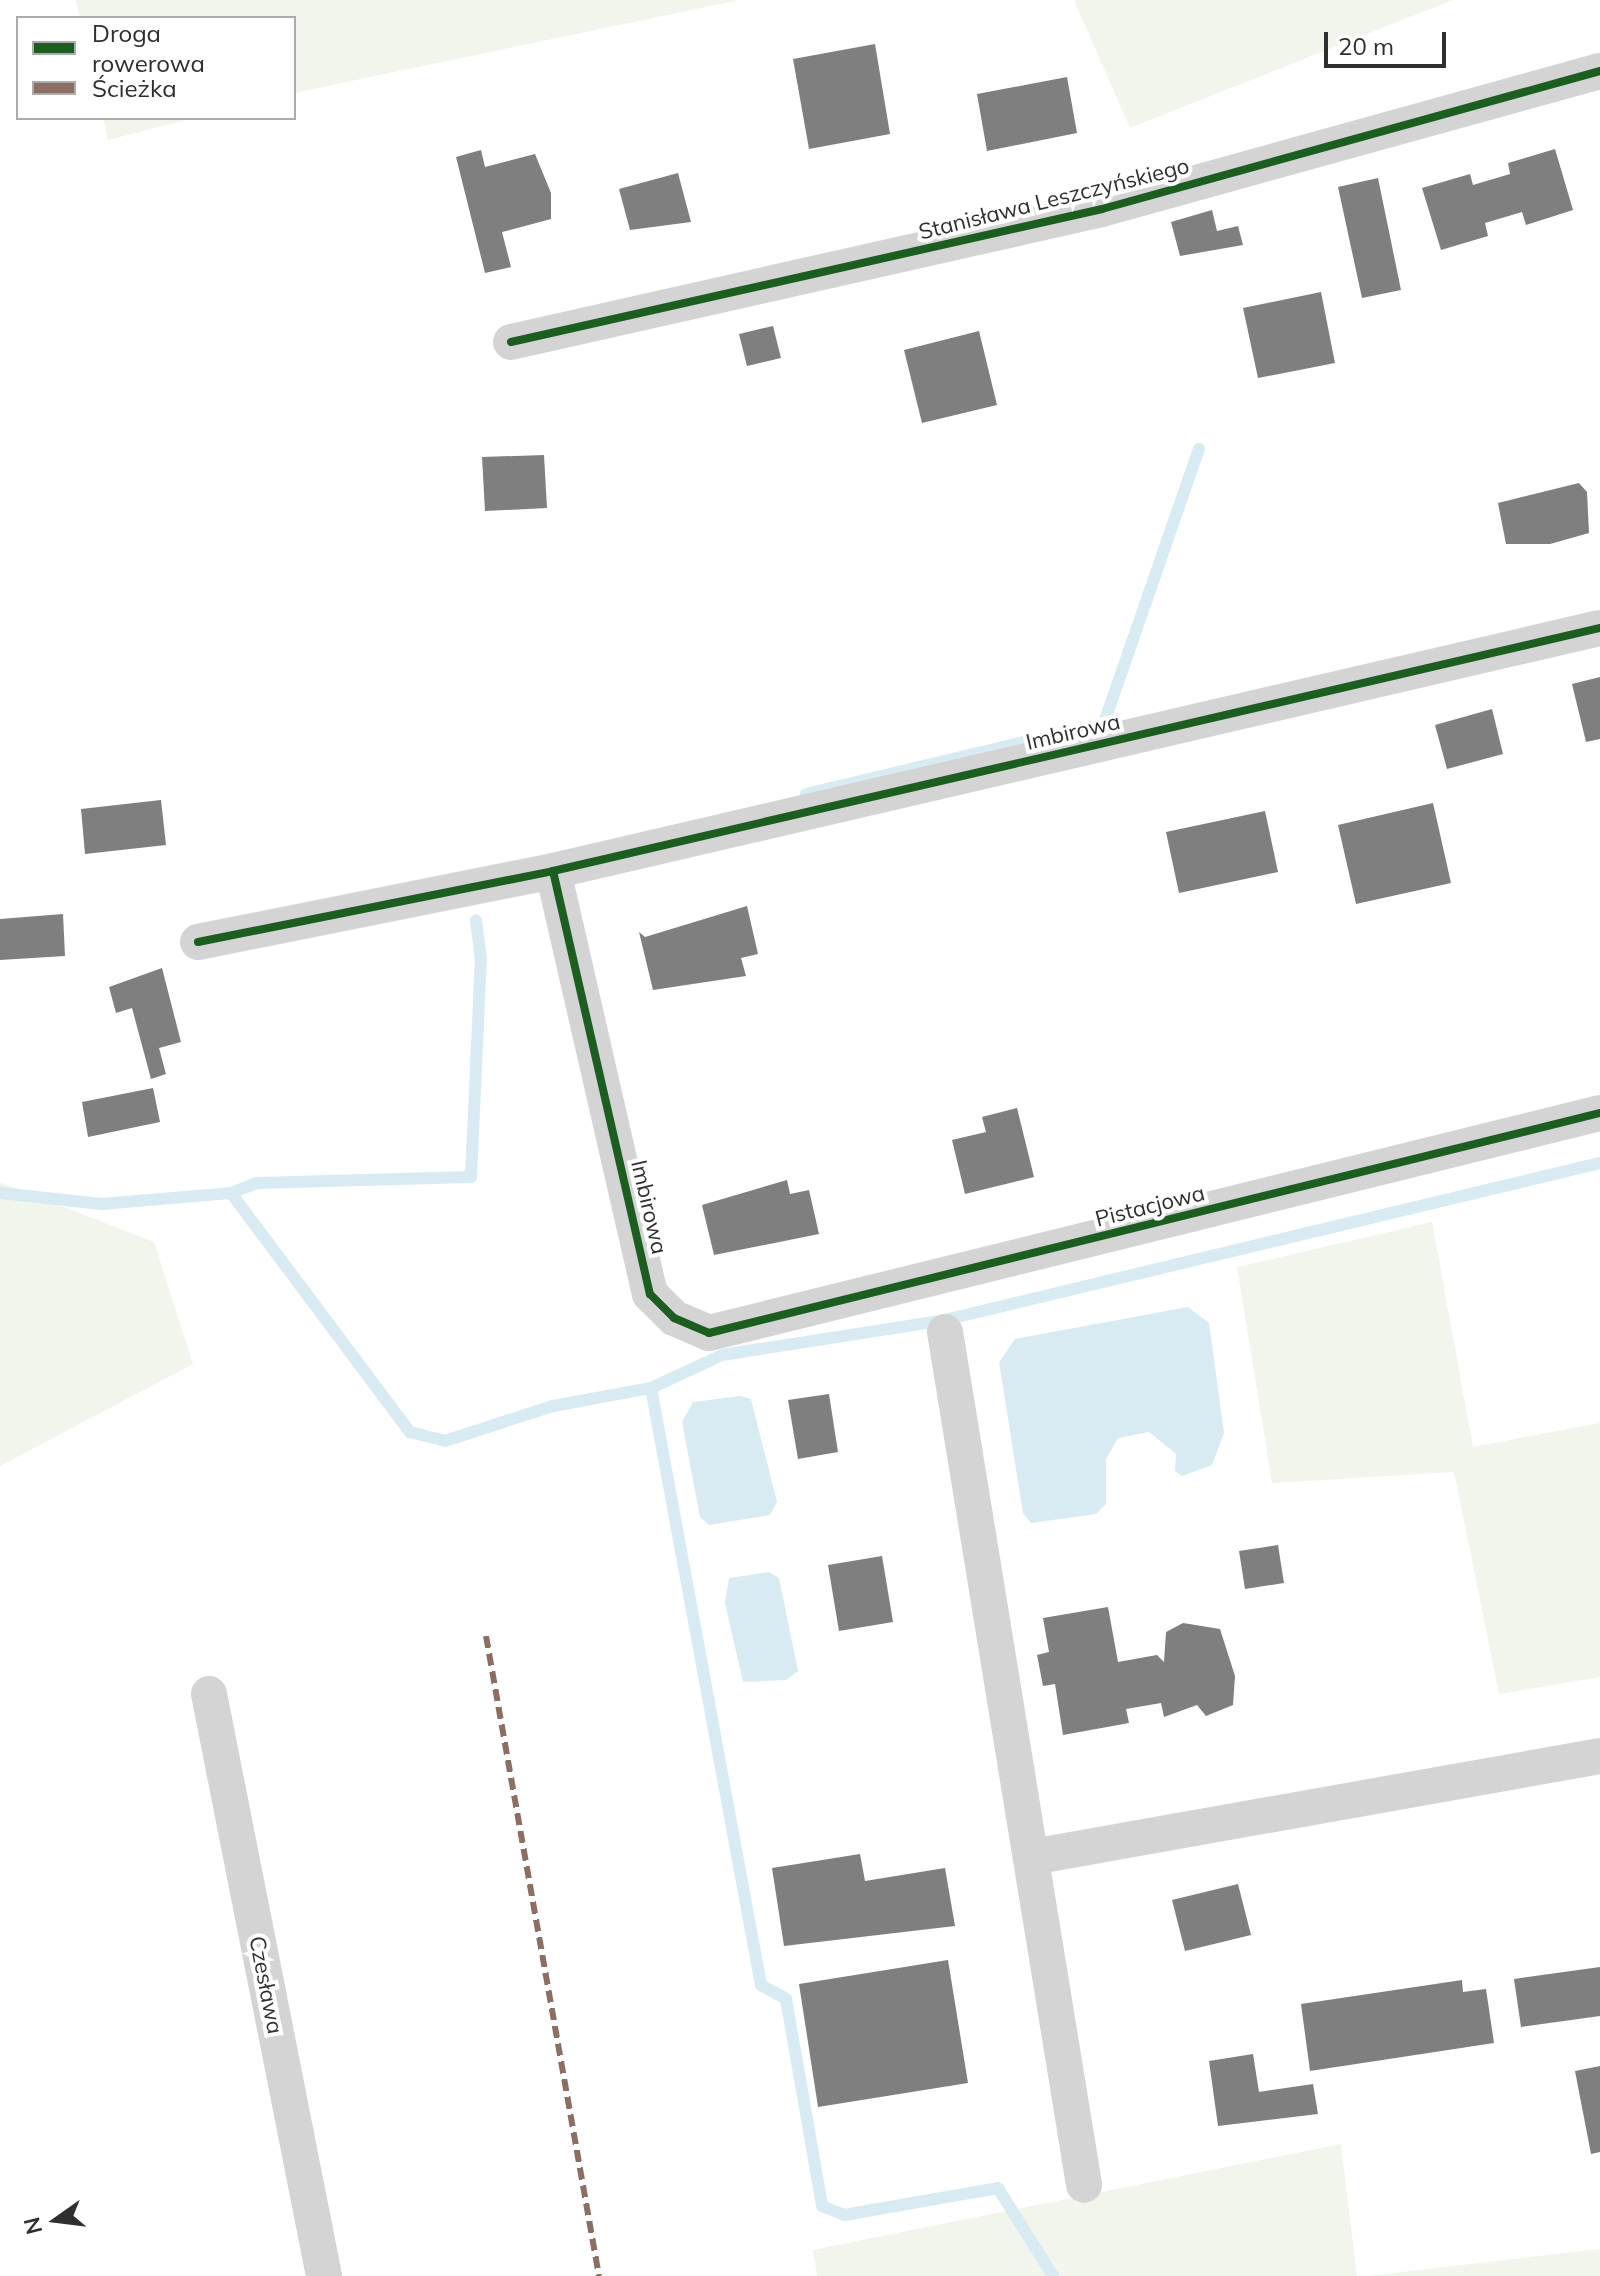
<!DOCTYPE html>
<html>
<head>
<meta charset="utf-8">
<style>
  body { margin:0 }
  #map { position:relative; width:1600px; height:2276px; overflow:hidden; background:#fff; font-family:Mulish,sans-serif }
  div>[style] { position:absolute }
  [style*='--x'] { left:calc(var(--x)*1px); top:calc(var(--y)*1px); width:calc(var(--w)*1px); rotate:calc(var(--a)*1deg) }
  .green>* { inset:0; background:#f2f5ec }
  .water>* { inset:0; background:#d8ebf3 }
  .stream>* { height:12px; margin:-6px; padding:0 6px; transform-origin:6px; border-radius:6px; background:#d8ebf3 }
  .building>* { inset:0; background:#7f7f7f }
  .street>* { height:36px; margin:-18px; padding:0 18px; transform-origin:18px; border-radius:18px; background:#d4d4d4 }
  .quiet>* { height:6px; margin-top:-3px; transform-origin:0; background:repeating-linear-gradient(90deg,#8d6e63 0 12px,transparent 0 18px) }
  .cycleway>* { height:8px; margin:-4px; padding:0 4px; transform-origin:4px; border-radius:4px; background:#1b5e20 }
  span { translate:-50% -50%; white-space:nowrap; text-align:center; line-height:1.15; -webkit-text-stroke:8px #fff; paint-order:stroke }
  .street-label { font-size:22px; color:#2f2f2f }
  .legend { position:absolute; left:16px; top:16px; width:280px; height:104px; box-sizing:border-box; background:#fff; border:2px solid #acacac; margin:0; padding:10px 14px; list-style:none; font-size:24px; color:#2f2f2f }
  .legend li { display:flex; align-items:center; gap:16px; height:40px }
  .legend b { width:40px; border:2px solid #acacac }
  .north { position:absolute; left:16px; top:2180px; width:80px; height:80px; -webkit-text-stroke:6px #fff; paint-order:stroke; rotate:256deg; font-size:22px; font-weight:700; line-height:32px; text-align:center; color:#2f2f2f }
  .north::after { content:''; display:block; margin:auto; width:28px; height:36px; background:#2f2f2f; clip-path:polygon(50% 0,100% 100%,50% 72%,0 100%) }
  .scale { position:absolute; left:1324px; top:32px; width:122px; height:36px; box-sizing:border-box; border:4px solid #2f2f2f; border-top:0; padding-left:10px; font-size:24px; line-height:28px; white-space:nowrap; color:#2f2f2f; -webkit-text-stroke:6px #fff; paint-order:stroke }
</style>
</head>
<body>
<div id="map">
  <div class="green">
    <i style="clip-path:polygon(76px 0,739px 0,294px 93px,294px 18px,80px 18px)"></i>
    <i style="clip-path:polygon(1074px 0,1453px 0,1130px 128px)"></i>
    <i style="clip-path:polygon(103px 118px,194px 118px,108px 140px)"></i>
    <i style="clip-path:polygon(0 1182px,154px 1242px,193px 1364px,0 1466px)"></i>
    <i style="clip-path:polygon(1432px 1222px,1473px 1447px,1600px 1423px,1600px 1677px,1499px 1694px,1454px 1472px,1272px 1483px,1237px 1267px)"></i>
    <i style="clip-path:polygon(1341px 2144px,1357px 2276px,817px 2276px,813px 2250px)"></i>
    <i style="clip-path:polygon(1600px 2249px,1600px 2276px,1368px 2276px)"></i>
  </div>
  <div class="water">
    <i style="clip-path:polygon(1188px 1307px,1209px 1323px,1224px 1433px,1212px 1465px,1182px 1476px,1175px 1471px,1176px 1454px,1149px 1432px,1118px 1438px,1106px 1459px,1106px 1504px,1096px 1514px,1031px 1523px,1023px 1513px,999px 1362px,1015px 1339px)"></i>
    <i style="clip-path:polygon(740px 1396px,751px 1399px,777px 1502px,770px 1515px,709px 1525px,700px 1517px,682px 1422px,693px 1402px)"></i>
    <i style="clip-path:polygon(769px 1572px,779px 1578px,798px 1671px,786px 1680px,743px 1682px,725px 1603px,729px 1578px)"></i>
  </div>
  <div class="stream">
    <i style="--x:806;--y:794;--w:306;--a:-13.4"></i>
    <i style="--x:1104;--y:723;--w:290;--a:-70.9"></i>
    <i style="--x:0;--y:1193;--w:102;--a:6.2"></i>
    <i style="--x:101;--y:1204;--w:130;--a:-4.8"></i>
    <i style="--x:231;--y:1193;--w:299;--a:53.2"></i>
    <i style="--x:410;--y:1432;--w:36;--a:14"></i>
    <i style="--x:445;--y:1441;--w:114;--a:-18"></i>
    <i style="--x:553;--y:1406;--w:100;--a:-10.4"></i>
    <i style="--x:651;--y:1388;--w:78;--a:-24.9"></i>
    <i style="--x:722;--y:1355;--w:221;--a:-8.9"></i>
    <i style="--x:940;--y:1321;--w:679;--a:-13.46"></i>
    <i style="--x:231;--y:1193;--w:28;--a:-21"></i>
    <i style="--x:257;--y:1183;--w:214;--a:-1.6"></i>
    <i style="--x:471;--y:1177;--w:217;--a:-87.4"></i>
    <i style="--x:481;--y:960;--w:40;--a:-97.1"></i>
    <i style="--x:651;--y:1388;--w:607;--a:79.56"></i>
    <i style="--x:761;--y:1985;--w:29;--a:29"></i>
    <i style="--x:786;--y:1999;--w:210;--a:80.1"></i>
    <i style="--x:822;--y:2206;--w:24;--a:22"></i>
    <i style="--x:844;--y:2215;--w:156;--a:-9.9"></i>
    <i style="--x:998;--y:2188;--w:104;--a:58"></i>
  </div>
  <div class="building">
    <i style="clip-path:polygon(875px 44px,890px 134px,809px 149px,793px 59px)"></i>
    <i style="clip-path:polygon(1067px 77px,1077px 133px,987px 151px,977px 94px)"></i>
    <i style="clip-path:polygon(1555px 149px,1573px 210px,1526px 225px,1522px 212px,1485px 223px,1488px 236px,1441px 250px,1422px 188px,1470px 174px,1473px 185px,1510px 174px,1508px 163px)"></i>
    <i style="clip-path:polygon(481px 150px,485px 167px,535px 154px,551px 193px,551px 219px,502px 232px,511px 267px,485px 273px,456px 157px)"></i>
    <i style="clip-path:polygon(678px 173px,691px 222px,630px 230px,619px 189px)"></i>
    <i style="clip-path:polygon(1378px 178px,1401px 290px,1362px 298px,1338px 187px)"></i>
    <i style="clip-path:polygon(1212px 210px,1217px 231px,1238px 226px,1243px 245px,1180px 256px,1171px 222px)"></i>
    <i style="clip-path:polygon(1321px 292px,1335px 363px,1258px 378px,1243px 308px)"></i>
    <i style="clip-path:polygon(773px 326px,781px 358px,747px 366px,739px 334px)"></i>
    <i style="clip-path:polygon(979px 331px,997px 405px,922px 423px,904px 350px)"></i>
    <i style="clip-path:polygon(544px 455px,547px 508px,485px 511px,482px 457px)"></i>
    <i style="clip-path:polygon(1579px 483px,1587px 492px,1589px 533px,1550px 544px,1506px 544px,1498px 503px)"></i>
    <i style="clip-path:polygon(1600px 677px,1600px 739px,1586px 742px,1572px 684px)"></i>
    <i style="clip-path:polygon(1492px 709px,1503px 754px,1447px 769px,1435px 725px)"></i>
    <i style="clip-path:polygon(161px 800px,166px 845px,85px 854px,81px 809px)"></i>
    <i style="clip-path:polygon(1433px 803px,1451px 883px,1356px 904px,1338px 825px)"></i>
    <i style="clip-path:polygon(1265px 811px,1278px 872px,1179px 893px,1166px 832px)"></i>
    <i style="clip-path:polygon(747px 906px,758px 954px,741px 958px,746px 976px,653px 990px,639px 932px,645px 937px)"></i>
    <i style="clip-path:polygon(63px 914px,65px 956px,0 960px,0 919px)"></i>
    <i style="clip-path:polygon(162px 968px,181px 1042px,159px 1048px,166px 1074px,151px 1079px,132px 1008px,116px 1013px,109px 987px)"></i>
    <i style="clip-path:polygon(153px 1088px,160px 1122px,88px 1137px,82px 1102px)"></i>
    <i style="clip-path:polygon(1017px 1108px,1034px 1177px,965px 1194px,952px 1140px,986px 1132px,982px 1117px)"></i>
    <i style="clip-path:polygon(787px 1180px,790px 1194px,809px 1190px,819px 1234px,714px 1255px,702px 1205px)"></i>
    <i style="clip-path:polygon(829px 1394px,838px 1452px,798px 1459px,788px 1400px)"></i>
    <i style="clip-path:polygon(1278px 1545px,1284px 1583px,1245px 1589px,1239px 1551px)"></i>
    <i style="clip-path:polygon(882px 1556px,893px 1622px,839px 1631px,828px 1565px)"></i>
    <i style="clip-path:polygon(1108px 1607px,1118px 1662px,1157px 1655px,1164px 1662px,1166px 1632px,1183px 1623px,1220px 1629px,1235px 1676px,1233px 1705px,1206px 1716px,1197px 1705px,1164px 1717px,1161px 1703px,1126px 1709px,1129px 1723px,1063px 1735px,1055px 1684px,1043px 1686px,1037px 1655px,1049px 1652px,1043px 1618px)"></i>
    <i style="clip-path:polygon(860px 1854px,865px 1881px,945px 1868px,955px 1926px,784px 1946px,772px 1868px)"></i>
    <i style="clip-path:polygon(1238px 1884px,1251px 1935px,1185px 1951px,1172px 1900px)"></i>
    <i style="clip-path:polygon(948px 1960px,968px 2083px,818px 2107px,799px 1984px)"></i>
    <i style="clip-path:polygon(1600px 1967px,1600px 2016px,1521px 2027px,1514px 1979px)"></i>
    <i style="clip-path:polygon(1462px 1980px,1463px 1992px,1486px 1989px,1494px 2043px,1310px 2071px,1301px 2004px)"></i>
    <i style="clip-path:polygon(1253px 2054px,1259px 2092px,1313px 2084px,1318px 2114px,1218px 2126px,1209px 2061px)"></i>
    <i style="clip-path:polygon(1600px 2066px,1600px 2152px,1591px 2154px,1575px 2071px)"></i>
  </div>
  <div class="street">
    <i style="--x:511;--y:342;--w:606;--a:-12.68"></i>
    <i style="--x:1102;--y:209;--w:517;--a:-15.49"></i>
    <i style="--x:553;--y:871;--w:434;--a:77.1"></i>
    <i style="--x:650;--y:1294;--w:34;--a:45"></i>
    <i style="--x:674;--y:1318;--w:38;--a:23"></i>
    <i style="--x:709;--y:1333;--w:918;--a:-13.87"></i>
    <i style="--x:198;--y:942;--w:362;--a:-11.3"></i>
    <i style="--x:553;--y:871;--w:1075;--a:-13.07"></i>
    <i style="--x:945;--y:1332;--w:864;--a:80.74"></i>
    <i style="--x:209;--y:1694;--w:593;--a:78.82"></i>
    <i style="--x:1032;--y:1857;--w:577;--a:-10.08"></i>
  </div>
  <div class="quiet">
    <i style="--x:486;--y:1636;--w:650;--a:79.99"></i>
  </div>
  <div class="cycleway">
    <i style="--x:511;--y:342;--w:606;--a:-12.68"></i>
    <i style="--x:1102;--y:209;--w:517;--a:-15.49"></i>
    <i style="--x:553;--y:871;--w:434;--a:77.1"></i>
    <i style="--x:650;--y:1294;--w:34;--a:45"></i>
    <i style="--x:674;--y:1318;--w:38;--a:23"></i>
    <i style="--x:709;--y:1333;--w:918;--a:-13.87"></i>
    <i style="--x:198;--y:942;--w:362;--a:-11.3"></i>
    <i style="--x:553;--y:871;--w:1075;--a:-13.07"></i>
  </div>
  <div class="street-label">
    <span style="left:1054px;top:199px;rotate:-14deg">Stanisława Leszczyńskiego</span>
    <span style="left:1073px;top:732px;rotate:-13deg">Imbirowa</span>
    <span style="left:1150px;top:1206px;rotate:-14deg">Pistacjowa</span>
    <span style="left:649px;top:1207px;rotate:77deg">Imbirowa</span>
    <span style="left:266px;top:1985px;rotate:79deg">Czesława</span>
  </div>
  <ul class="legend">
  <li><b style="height:10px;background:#1b5e20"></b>Droga rowerowa</li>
  <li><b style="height:10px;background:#8d6e63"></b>Ścieżka</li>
  </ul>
  <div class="north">N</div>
  <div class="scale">20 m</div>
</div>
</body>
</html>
